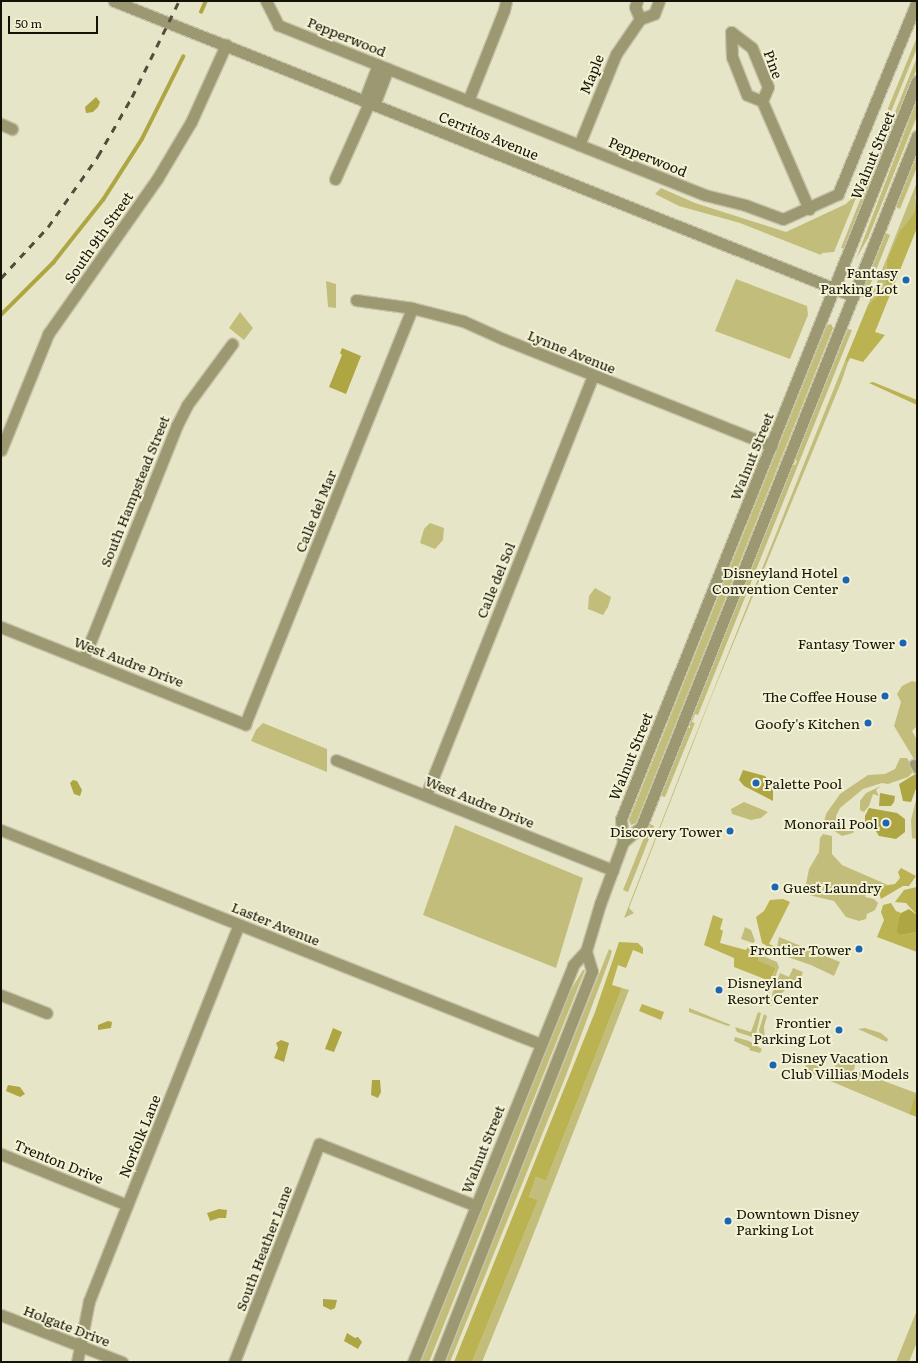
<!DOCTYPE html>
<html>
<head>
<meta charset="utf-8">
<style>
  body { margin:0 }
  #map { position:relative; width:918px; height:1363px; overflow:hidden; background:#e7e5c7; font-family:Literata,serif }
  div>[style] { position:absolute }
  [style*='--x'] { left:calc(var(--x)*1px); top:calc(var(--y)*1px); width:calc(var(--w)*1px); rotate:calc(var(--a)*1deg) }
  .green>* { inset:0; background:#c2bd7b }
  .forest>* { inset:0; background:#bbb251 }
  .water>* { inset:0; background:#aea543 }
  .stream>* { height:3.5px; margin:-1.75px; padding:0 1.75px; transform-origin:1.75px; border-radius:1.75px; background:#aea543 }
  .roads { filter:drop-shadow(1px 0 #c5c3a8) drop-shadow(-1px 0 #c5c3a8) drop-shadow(0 1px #c5c3a8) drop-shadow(0 -1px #c5c3a8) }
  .pedestrian>* { height:8px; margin:-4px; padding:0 4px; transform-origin:4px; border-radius:4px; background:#9b9872 }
  .minor>* { height:11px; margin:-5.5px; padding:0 5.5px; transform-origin:5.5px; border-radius:5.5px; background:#9b9872 }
  .tertiary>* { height:11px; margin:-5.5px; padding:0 5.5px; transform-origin:5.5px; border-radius:5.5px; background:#9b9872 }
  .rail>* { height:3px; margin-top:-1.5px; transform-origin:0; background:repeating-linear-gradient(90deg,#4f4d3d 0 7px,transparent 0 14px) }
  .dots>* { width:11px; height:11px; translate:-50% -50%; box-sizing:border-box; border:2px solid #f4f2d4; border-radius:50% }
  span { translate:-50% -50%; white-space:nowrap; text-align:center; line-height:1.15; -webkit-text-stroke:4px #f4f2d4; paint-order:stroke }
  .street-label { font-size:14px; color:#141308 }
  .poi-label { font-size:14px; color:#141308 }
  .right { translate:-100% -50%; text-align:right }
  .left { translate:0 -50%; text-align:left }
  .frame { position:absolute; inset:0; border:2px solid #141308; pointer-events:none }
  .scale { position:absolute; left:8px; top:16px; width:90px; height:18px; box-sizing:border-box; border:2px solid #141308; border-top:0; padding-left:5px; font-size:12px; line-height:14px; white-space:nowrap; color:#141308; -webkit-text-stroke:3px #f4f2d4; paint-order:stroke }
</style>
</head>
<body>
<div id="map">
  <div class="green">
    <i style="clip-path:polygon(917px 37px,917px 48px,834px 252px,822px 253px,821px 255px,740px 223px,679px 206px,655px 194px,661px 188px,695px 203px,786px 232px,846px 204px,851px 199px)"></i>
    <i style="clip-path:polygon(917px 57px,917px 68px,845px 249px,841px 248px)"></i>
    <i style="clip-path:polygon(917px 100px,917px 116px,868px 238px,856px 259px)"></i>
    <i style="clip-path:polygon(917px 155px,917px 167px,900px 209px,896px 207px)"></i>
    <i style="clip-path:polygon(917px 182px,914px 213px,899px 232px,887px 260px,885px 288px,868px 305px)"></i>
    <i style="clip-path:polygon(886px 233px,890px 235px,865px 298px,861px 296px)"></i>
    <i style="clip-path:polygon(736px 279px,807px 306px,808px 315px,790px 359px,715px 331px)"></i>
    <i style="clip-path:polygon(326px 281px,336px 284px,336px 308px,328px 307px)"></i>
    <i style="clip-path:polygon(240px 312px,253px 328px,244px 340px,229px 328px)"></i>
    <i style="clip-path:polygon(831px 324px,833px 328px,636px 823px,631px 825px,629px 820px,827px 325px)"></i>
    <i style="clip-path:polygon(848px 329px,852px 330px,698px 715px,695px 714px,692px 722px,695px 723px,665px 797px,661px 796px,688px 728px,690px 728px,690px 723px,793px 465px,795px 465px,797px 461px,795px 460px)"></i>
    <i style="clip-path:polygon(845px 361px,848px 362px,842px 380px,710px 700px,629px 908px,634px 913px,624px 918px,690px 749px)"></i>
    <i style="clip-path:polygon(430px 523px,444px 528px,443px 540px,435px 549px,420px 543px,424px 529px)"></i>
    <i style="clip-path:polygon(595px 588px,611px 597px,608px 607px,603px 615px,588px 609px,589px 596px)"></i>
    <i style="clip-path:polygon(912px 681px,917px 682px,917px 726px,912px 731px,916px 738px,917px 764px,894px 726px,901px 702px,897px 694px,902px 686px)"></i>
    <i style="clip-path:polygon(263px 723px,327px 749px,327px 772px,251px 741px,256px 730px)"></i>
    <i style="clip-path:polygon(900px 758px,907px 758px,914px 771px,908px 777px,888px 784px,882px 783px,863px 789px,840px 808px,836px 816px,836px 823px,842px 829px,856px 827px,853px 833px,842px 836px,830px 828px,824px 822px,826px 814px,840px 794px,868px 775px,885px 774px,895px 769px)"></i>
    <i style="clip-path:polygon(881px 786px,876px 790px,879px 796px,873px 794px,869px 806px,864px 812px,860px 810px,860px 801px,866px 793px)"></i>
    <i style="clip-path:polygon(917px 796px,917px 839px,912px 838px,911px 820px)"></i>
    <i style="clip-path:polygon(744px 802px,768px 812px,761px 818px,751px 820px,732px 814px,731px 809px)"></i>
    <i style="clip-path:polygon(650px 824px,654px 826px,628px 892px,623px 890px,647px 830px,650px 832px,652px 828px,649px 827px)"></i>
    <i style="clip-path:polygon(455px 825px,583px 878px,556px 968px,423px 915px)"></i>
    <i style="clip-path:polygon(823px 834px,832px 836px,832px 854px,842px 865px,888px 885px,876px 887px,866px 894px,865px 897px,874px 899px,878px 903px,875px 910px,867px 914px,866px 919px,859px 921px,846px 917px,834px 901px,809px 895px,805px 889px,809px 869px,819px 852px,820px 838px)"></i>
    <i style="clip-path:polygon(745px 927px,751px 930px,755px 941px,753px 943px,741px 939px)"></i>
    <i style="clip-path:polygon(779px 937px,840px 962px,834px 976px,811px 965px,776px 953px)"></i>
    <i style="clip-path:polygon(609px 949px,612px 951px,610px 958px,565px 1078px,450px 1362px,445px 1362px)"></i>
    <i style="clip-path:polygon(760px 951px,763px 956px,777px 962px,779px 967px,765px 1004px,762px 1003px,776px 968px,758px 960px)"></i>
    <i style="clip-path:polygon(793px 968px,803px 972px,801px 977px,789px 985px,771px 1006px,768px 1005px,780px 973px,789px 977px)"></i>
    <i style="clip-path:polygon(583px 970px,585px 970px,429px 1362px,421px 1362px,566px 998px)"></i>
    <i style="clip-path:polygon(622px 988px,629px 990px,519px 1271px,482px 1362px,472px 1362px,538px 1200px,529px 1197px,536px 1177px,546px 1181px)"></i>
    <i style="clip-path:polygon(689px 1008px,731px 1025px,728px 1026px,689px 1012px)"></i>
    <i style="clip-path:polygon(758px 1012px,761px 1013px,755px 1038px,737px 1032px,735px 1027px,751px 1032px)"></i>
    <i style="clip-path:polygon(764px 1014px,767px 1016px,764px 1027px,765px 1041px,761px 1041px,759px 1030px)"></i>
    <i style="clip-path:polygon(865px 1028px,881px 1033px,888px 1039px,887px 1042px,858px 1029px)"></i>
    <i style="clip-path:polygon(735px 1037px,749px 1041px,762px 1049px,760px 1053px,749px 1050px,750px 1048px,734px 1041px)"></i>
    <i style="clip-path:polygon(856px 1060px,854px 1070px,916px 1093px,909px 1114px,804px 1070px,808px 1062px,832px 1072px,837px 1063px)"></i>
    <i style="clip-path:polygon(917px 1310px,917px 1342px,909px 1362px,896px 1362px)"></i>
  </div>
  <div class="forest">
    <i style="clip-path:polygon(917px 188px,917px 228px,875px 332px,885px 335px,863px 362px,850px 358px,848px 362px,845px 361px,868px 305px,885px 288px,887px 260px,899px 232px,914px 213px)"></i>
    <i style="clip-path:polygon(873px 382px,917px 400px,917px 405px,869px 383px)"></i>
    <i style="clip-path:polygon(901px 868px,916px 876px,909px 886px,903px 886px,881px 899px,878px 891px,867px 894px,876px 887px,895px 884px,900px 878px,898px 872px)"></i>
    <i style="clip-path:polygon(917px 887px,917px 915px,906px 903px,895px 902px,904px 890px)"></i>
    <i style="clip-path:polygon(783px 899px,790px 902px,769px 944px,776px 947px,774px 950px,762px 943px,756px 917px,764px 911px,770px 900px)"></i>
    <i style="clip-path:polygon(891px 903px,896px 911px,901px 913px,899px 924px,901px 935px,917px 932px,917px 952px,877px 937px,884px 920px,881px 912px,883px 905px)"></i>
    <i style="clip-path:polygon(713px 915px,723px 919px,720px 929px,723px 931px,720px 943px,746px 950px,748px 947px,760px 951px,758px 960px,776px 968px,770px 981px,734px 967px,734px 958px,704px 945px)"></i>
    <i style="clip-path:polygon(619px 942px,638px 943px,643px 948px,643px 954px,633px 950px,626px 968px,618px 965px,612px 985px,622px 988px,546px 1181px,536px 1177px,529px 1197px,538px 1200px,472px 1362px,454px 1362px,595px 1012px)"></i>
    <i style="clip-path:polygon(642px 1004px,664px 1012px,661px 1020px,639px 1011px)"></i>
    <i style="clip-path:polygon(917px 1089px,917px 1117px,909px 1114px)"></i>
  </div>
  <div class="water">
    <i style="clip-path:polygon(96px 97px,100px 102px,98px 107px,93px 112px,86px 113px,85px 107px)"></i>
    <i style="clip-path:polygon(342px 348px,361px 356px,346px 394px,329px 387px,342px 355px,340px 353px)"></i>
    <i style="clip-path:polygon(743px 770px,765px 776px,773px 787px,773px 801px,744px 786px,739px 780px)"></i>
    <i style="clip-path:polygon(917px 773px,917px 786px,911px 802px,903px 801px,899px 784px)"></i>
    <i style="clip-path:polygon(73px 780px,77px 781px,82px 790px,80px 796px,74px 794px,70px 783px)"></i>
    <i style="clip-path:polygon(880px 793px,895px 796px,894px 802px,891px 806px,879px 806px)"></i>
    <i style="clip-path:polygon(869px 808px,897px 813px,905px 819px,905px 832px,896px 839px,879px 836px,874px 828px,865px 822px,865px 816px)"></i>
    <i style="clip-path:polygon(909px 909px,917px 915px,917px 932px,901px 935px,897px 932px,899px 919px,901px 913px)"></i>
    <i style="clip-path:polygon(108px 1021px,112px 1022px,111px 1028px,98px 1030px,98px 1025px)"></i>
    <i style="clip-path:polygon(333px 1028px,342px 1032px,334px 1052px,325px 1049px)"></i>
    <i style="clip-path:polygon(281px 1040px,289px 1043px,284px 1062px,274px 1058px,278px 1048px,276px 1043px)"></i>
    <i style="clip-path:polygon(372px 1080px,380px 1080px,381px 1092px,378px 1098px,371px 1095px)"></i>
    <i style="clip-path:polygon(8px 1085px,20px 1087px,25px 1094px,20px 1097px,6px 1091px)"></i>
    <i style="clip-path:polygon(219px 1209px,227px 1210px,226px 1218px,219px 1218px,210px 1221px,207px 1213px)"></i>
    <i style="clip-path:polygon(323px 1299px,337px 1300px,335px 1308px,331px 1310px,323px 1306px)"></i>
    <i style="clip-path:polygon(347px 1333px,355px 1338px,358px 1337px,362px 1342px,358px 1349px,344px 1341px)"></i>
  </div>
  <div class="stream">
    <i style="--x:201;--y:12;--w:12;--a:-66"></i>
    <i style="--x:1;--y:315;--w:74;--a:-45"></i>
    <i style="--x:53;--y:263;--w:80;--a:-51.6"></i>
    <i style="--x:103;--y:200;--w:72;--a:-57.4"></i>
    <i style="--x:142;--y:139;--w:92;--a:-63.4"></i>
  </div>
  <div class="roads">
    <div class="pedestrian">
      <i style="--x:914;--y:764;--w:6;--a:59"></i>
    </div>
    <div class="minor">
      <i style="--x:266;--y:1;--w:27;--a:63"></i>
      <i style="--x:278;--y:25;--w:460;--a:21.7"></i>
      <i style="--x:705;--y:195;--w:41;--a:14"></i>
      <i style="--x:745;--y:205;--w:40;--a:20.2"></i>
      <i style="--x:783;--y:219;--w:60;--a:-24.4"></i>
      <i style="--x:838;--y:194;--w:209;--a:-67.7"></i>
      <i style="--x:637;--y:1;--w:6;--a:108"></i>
      <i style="--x:635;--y:7;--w:13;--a:67"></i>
      <i style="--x:364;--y:101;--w:39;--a:-69"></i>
      <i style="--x:468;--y:101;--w:98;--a:-68.4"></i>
      <i style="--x:504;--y:10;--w:9;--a:-77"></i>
      <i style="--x:762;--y:101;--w:16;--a:-158"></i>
      <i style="--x:747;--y:95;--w:41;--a:-111.5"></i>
      <i style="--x:732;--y:57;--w:25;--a:-92"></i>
      <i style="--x:731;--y:32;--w:26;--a:37"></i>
      <i style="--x:752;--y:48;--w:42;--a:67.7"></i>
      <i style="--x:768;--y:87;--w:15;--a:113"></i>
      <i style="--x:762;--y:101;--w:118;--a:66.5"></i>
      <i style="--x:374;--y:105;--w:39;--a:-69"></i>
      <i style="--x:1;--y:124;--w:12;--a:24"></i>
      <i style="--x:579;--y:145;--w:98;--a:-67.9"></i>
      <i style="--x:616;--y:54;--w:42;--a:-55.6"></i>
      <i style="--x:640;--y:19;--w:15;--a:-20"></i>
      <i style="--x:654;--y:14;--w:14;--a:-69"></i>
      <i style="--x:335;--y:179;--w:83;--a:-65.9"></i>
      <i style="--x:356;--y:300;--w:57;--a:8.1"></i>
      <i style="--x:412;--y:308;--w:53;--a:14.3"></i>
      <i style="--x:463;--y:321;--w:44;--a:24.2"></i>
      <i style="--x:503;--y:339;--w:289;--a:21.7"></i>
      <i style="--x:1;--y:450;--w:125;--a:-67.9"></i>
      <i style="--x:48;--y:334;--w:189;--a:-54.9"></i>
      <i style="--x:157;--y:179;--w:66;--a:-59.2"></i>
      <i style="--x:191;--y:122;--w:85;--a:-65.6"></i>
      <i style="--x:1;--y:627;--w:263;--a:21.7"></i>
      <i style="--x:245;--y:724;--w:448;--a:-68.1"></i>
      <i style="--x:83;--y:660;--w:253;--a:-68.2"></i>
      <i style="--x:177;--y:425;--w:22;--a:-63"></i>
      <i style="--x:187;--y:405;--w:76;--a:-53.6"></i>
      <i style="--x:336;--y:760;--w:298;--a:21.7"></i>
      <i style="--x:426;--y:795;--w:452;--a:-68.3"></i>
      <i style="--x:1;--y:830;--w:580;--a:21.65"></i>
      <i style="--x:1;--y:995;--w:49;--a:21.4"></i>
      <i style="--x:1;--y:1154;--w:136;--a:22"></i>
      <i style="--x:1;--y:1315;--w:130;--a:21.2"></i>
      <i style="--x:77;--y:1362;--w:62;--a:-78.9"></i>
      <i style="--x:89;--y:1301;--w:405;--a:-68.3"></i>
      <i style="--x:234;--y:1362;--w:234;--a:-68.7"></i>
      <i style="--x:319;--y:1144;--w:169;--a:21.5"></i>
    </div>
    <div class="tertiary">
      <i style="--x:114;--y:1;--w:796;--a:21.76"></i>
      <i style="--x:623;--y:842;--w:23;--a:-40"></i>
      <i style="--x:641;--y:827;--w:744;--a:-68.23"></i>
      <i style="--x:413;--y:1362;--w:428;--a:-68"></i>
      <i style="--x:573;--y:965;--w:19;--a:-47"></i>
      <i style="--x:586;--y:951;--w:49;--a:-73.4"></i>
      <i style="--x:600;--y:904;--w:66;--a:-69.6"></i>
      <i style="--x:623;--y:842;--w:23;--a:-95"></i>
      <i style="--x:621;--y:819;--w:795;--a:-68.15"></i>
      <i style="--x:438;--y:1362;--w:420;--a:-68.5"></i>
      <i style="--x:592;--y:971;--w:21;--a:-107"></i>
    </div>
  </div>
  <div class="rail">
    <i style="--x:1;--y:278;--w:69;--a:-47.3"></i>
    <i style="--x:48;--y:227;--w:87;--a:-54.8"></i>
    <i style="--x:98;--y:156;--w:68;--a:-60"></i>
    <i style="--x:132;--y:97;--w:107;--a:-63.9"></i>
  </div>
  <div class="dots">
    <i style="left:906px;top:280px;background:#1c65b5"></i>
    <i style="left:846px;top:580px;background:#1c65b5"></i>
    <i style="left:903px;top:643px;background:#1c65b5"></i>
    <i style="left:885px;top:696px;background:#1c65b5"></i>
    <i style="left:868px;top:723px;background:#1c65b5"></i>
    <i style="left:756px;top:783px;background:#1c65b5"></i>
    <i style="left:886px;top:823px;background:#1c65b5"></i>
    <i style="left:730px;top:831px;background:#1c65b5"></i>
    <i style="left:775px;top:887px;background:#1c65b5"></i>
    <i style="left:859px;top:949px;background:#1c65b5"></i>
    <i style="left:719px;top:990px;background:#1c65b5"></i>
    <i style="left:839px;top:1030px;background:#1c65b5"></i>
    <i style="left:773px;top:1065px;background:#1c65b5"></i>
    <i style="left:728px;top:1221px;background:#1c65b5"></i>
  </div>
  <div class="street-label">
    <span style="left:347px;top:36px;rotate:22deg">Pepperwood</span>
    <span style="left:774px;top:64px;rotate:70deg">Pine</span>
    <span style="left:591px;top:74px;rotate:-68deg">Maple</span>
    <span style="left:489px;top:135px;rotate:22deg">Cerritos Avenue</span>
    <span style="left:872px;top:155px;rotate:-68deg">Walnut Street</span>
    <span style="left:648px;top:156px;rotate:22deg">Pepperwood</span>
    <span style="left:98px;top:237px;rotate:-55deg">South 9th Street</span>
    <span style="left:572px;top:351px;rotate:22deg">Lynne Avenue</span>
    <span style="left:751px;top:456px;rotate:-68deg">Walnut Street</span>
    <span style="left:134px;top:491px;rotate:-68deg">South Hampstead Street</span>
    <span style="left:315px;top:511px;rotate:-68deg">Calle del Mar</span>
    <span style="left:495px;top:580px;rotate:-68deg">Calle del Sol</span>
    <span style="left:129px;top:661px;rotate:21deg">West Audre Drive</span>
    <span style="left:630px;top:756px;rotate:-68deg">Walnut Street</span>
    <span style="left:480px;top:801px;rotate:22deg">West Audre Drive</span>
    <span style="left:276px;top:923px;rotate:22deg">Laster Avenue</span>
    <span style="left:139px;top:1136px;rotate:-68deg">Norfolk Lane</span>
    <span style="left:482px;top:1149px;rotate:-68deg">Walnut Street</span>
    <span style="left:59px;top:1161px;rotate:22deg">Trenton Drive</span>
    <span style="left:263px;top:1248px;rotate:-69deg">South Heather Lane</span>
    <span style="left:67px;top:1325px;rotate:21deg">Holgate Drive</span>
  </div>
  <div class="poi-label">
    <span class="right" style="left:898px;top:280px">Fantasy<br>Parking Lot</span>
    <span class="right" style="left:838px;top:580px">Disneyland Hotel<br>Convention Center</span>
    <span class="right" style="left:895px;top:643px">Fantasy Tower</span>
    <span class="right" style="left:877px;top:696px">The Coffee House</span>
    <span class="right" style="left:860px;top:723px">Goofy's Kitchen</span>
    <span class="left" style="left:764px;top:783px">Palette Pool</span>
    <span class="right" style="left:878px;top:823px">Monorail Pool</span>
    <span class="right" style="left:722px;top:831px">Discovery Tower</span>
    <span class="left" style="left:783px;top:887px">Guest Laundry</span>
    <span class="right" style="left:851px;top:949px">Frontier Tower</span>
    <span class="left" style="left:727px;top:990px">Disneyland<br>Resort Center</span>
    <span class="right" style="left:831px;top:1030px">Frontier<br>Parking Lot</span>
    <span class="left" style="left:781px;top:1065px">Disney Vacation<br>Club Villias Models</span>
    <span class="left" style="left:736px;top:1221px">Downtown Disney<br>Parking Lot</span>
  </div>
  <div class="frame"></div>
  <div class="scale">50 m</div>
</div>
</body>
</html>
